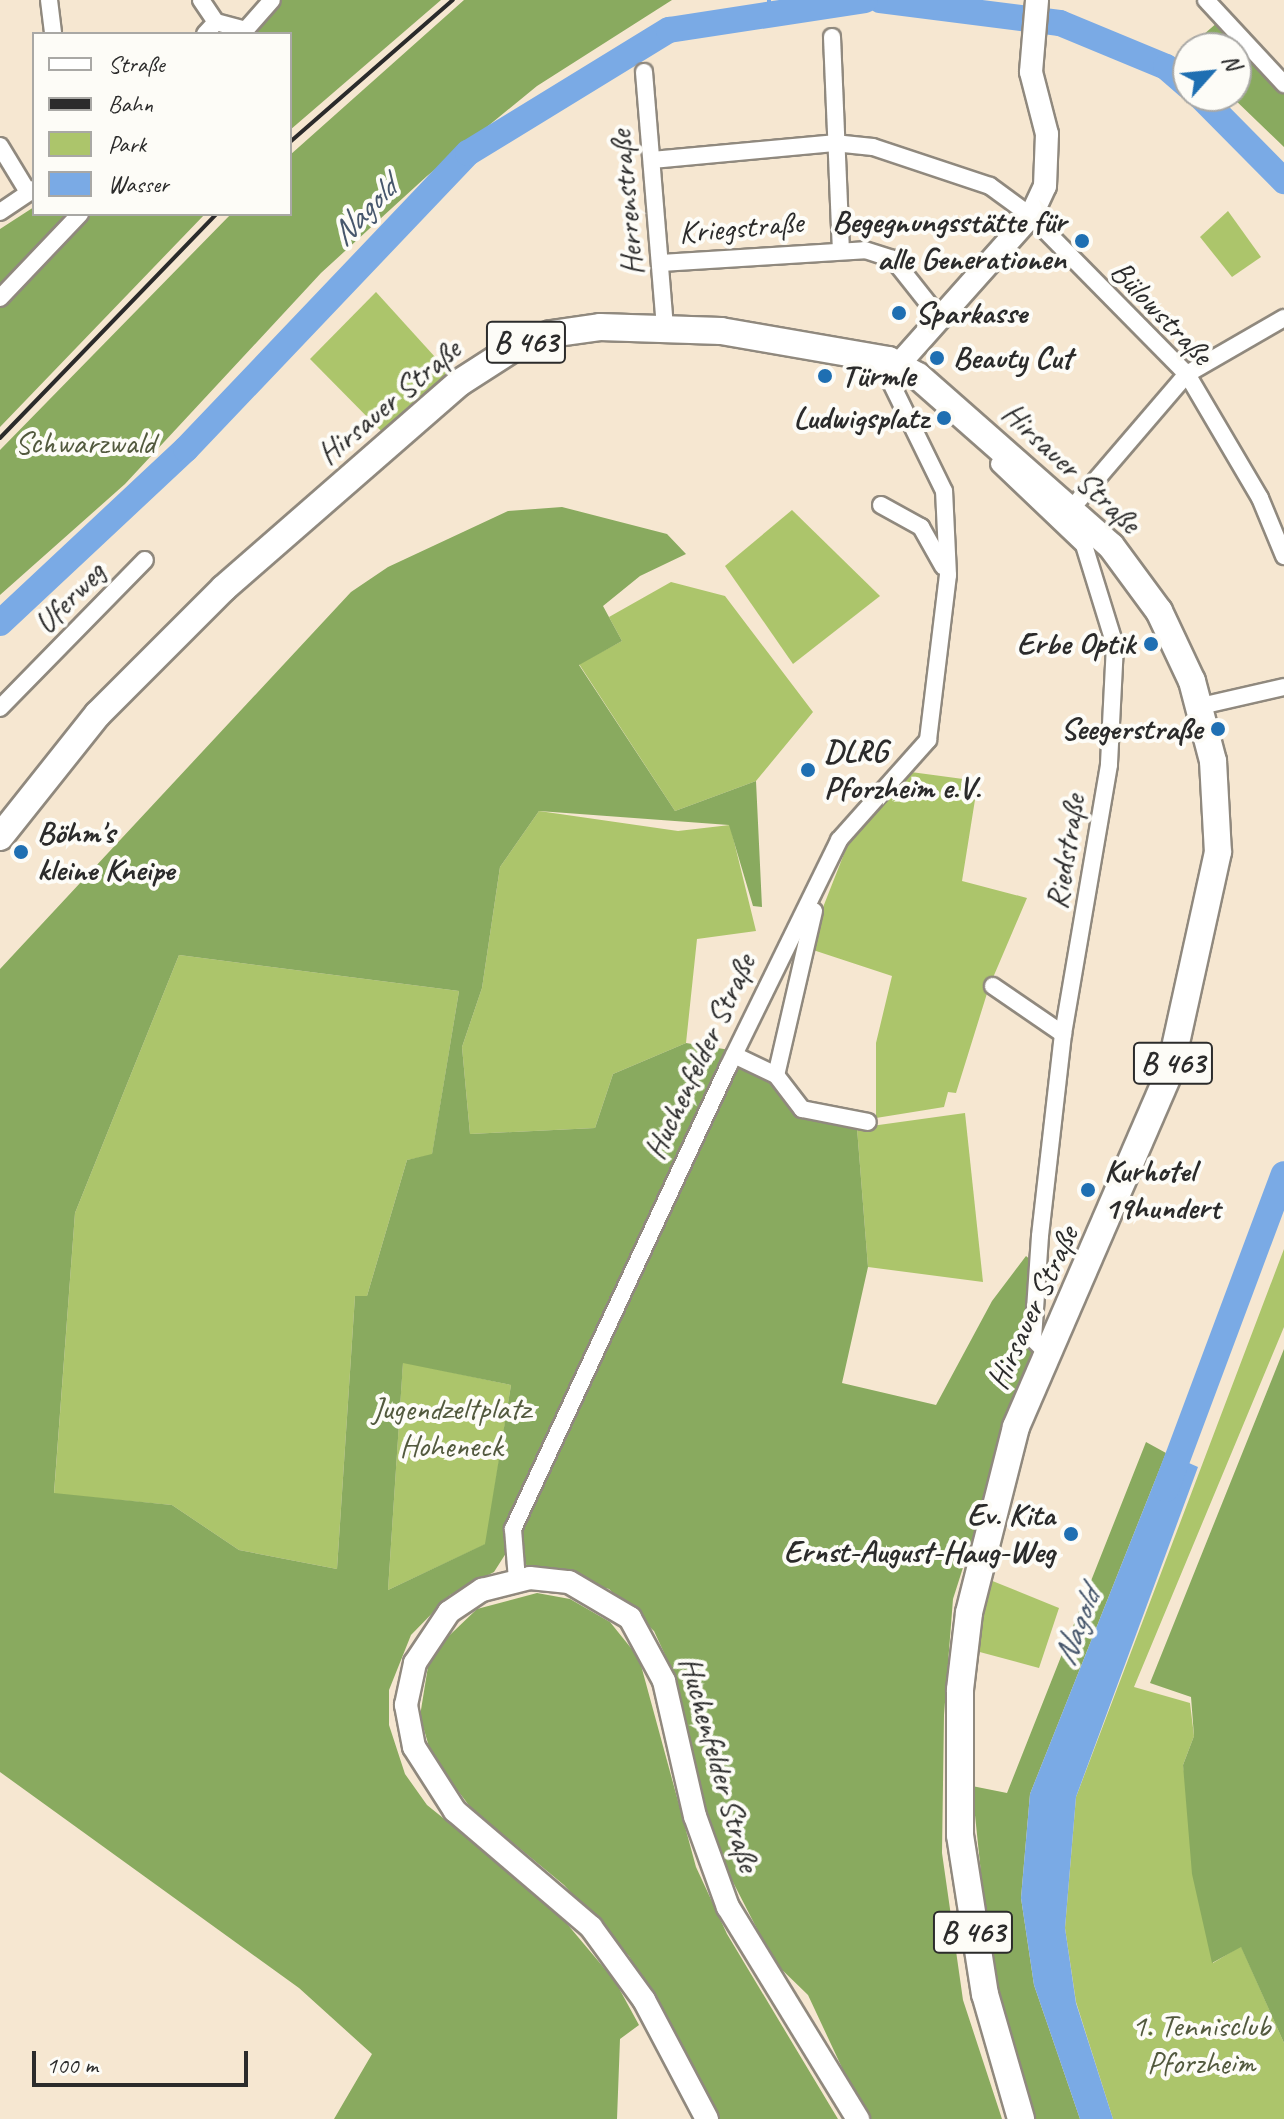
<!DOCTYPE html>
<html>
<head>
<meta charset="utf-8">
<style>
  body { margin:0 }
  #map { position:relative; width:1284px; height:2119px; overflow:hidden; background:#f6e7d1; font-family:Caveat,sans-serif }
  div>[style] { position:absolute }
  [style*='--x'] { left:calc(var(--x)*1px); top:calc(var(--y)*1px); width:calc(var(--w)*1px); rotate:calc(var(--a)*1deg) }
  .green>* { inset:0; background:#acc56b }
  .forest>* { inset:0; background:#89aa5f }
  .water>* { inset:0; background:#7aaae5 }
  .stream>* { height:4px; margin:-2px; padding:0 2px; transform-origin:2px; border-radius:2px; background:#7aaae5 }
  .river>* { height:26px; margin:-13px; padding:0 13px; transform-origin:13px; border-radius:13px; background:#7aaae5 }
  .roads { filter:drop-shadow(2px 0 #90897e) drop-shadow(-2px 0 #90897e) drop-shadow(0 2px #90897e) drop-shadow(0 -2px #90897e) }
  .street>* { height:16px; margin:-8px; padding:0 8px; transform-origin:8px; border-radius:8px; background:#fff }
  .secondary>* { height:22px; margin:-11px; padding:0 11px; transform-origin:11px; border-radius:11px; background:#fff }
  .primary>* { height:26px; margin:-13px; padding:0 13px; transform-origin:13px; border-radius:13px; background:#fff }
  .rail>* { height:4px; margin:-2px; padding:0 2px; transform-origin:2px; border-radius:2px; background:#2b2b2b }
  .dots>* { width:22px; height:22px; translate:-50% -50%; box-sizing:border-box; border:4px solid #fdfcf7; border-radius:50% }
  span { translate:-50% -50%; white-space:nowrap; text-align:center; line-height:1.15; -webkit-text-stroke:8px #fdfcf7; paint-order:stroke }
  .shield-label span { padding:2px 6px; background:#fdfcf7; border:2px solid; border-radius:6px; -webkit-text-stroke-width:0 }
  .shield-label { font-size:30px; color:#2b2b2b; font-weight:700 }
  .street-label { font-size:32px; color:#2b2b2b }
  .poi-label { font-size:32px; color:#2b2b2b; font-weight:700 }
  .right { translate:-100% -50%; text-align:right }
  .left { translate:0 -50%; text-align:left }
  .park-label { font-size:32px; color:#52593e }
  .water-label { font-size:34px; color:#47576c; font-style:italic }
  .legend { position:absolute; left:32px; top:32px; width:260px; height:184px; box-sizing:border-box; background:#fdfcf7; border:2px solid #a9a8a5; margin:0; padding:10px 14px; list-style:none; font-size:24px; color:#2b2b2b }
  .legend li { display:flex; align-items:center; gap:16px; height:40px }
  .legend b { width:40px; border:2px solid #a9a8a5 }
  .north { position:absolute; left:1172px; top:32px; width:80px; height:80px; box-sizing:border-box; background:#fdfcf7; border:2px solid #a9a8a5; border-radius:50%; rotate:63deg; font-size:22px; font-weight:700; line-height:32px; text-align:center; color:#2b2b2b }
  .north::after { content:''; display:block; margin:auto; width:28px; height:36px; background:#1f6fb2; clip-path:polygon(50% 0,100% 100%,50% 72%,0 100%) }
  .scale { position:absolute; left:32px; top:2051px; width:216px; height:36px; box-sizing:border-box; border:4px solid #2b2b2b; border-top:0; padding-left:10px; font-size:24px; line-height:28px; white-space:nowrap; color:#2b2b2b; -webkit-text-stroke:6px #fdfcf7; paint-order:stroke }
</style>
</head>
<body>
<div id="map">
  <div class="green">
    <i style="clip-path:polygon(1228px 211px,1261px 257px,1232px 277px,1200px 237px)"></i>
    <i style="clip-path:polygon(376px 292px,455px 379px,388px 438px,310px 359px)"></i>
    <i style="clip-path:polygon(792px 510px,880px 596px,793px 664px,725px 566px)"></i>
    <i style="clip-path:polygon(671px 582px,725px 596px,813px 712px,756px 781px,675px 811px,579px 664px,622px 641px,609px 617px)"></i>
    <i style="clip-path:polygon(911px 772px,978px 781px,962px 881px,1027px 898px,989px 987px,956px 1093px,948px 1092px,944px 1107px,876px 1118px,876px 1043px,892px 976px,807px 948px,853px 831px)"></i>
    <i style="clip-path:polygon(539px 811px,678px 831px,730px 825px,756px 931px,697px 939px,686px 1043px,613px 1074px,595px 1128px,470px 1134px,462px 1047px,482px 988px,500px 867px)"></i>
    <i style="clip-path:polygon(179px 955px,459px 991px,432px 1155px,407px 1160px,367px 1296px,355px 1296px,337px 1569px,239px 1550px,172px 1505px,54px 1494px,75px 1213px)"></i>
    <i style="clip-path:polygon(965px 1113px,983px 1282px,868px 1267px,857px 1128px)"></i>
    <i style="clip-path:polygon(1284px 1249px,1284px 1327px,1134px 1687px,1190px 1703px,1194px 1736px,1183px 1765px,1213px 1963px,1241px 1946px,1284px 2043px,1284px 2119px,1113px 2119px,1076px 2002px,1065px 1928px,1076px 1797px)"></i>
    <i style="clip-path:polygon(403px 1362px,511px 1385px,486px 1544px,388px 1590px)"></i>
    <i style="clip-path:polygon(990px 1580px,1059px 1608px,1039px 1668px,976px 1651px)"></i>
  </div>
  <div class="forest">
    <i style="clip-path:polygon(275px 0,441px 0,290px 130px,290px 34px,236px 34px)"></i>
    <i style="clip-path:polygon(464px 0,672px 0,537px 86px,427px 176px,321px 273px,125px 484px,0 595px,0 450px,231px 214px,290px 214px,290px 155px)"></i>
    <i style="clip-path:polygon(1218px 22px,1284px 93px,1284px 147px,1231px 96px,1236px 48px,1188px 48px)"></i>
    <i style="clip-path:polygon(34px 207px,34px 214px,205px 214px,0 427px,0 229px)"></i>
    <i style="clip-path:polygon(evenodd,562px 507px,667px 534px,686px 554px,640px 576px,603px 606px,622px 641px,579px 665px,675px 811px,756px 781px,762px 907px,753px 906px,729px 825px,539px 811px,500px 867px,482px 988px,462px 1047px,470px 1134px,595px 1128px,613px 1074px,686px 1043px,730px 1050px,772px 1079px,782px 1099px,805px 1118px,857px 1128px,868px 1267px,842px 1383px,936px 1405px,992px 1301px,1026px 1256px,1033px 1262px,1033px 1348px,953px 1599px,944px 1715px,942px 1853px,963px 2000px,1002px 2119px,866px 2119px,808px 1995px,774px 1962px,717px 1851px,672px 1670px,654px 1631px,609px 1589px,529px 1567px,508px 1550px,494px 1572px,450px 1595px,411px 1635px,389px 1690px,389px 1725px,405px 1774px,427px 1805px,552px 1906px,615px 1981px,639px 2025px,620px 2039px,617px 2119px,334px 2119px,372px 2054px,299px 1988px,0 1772px,0 969px,351px 592px,388px 567px,508px 511px,562px 507px,179px 955px,459px 991px,432px 1154px,407px 1160px,367px 1296px,355px 1296px,337px 1569px,239px 1550px,172px 1505px,54px 1493px,75px 1213px,179px 955px,562px 507px,403px 1363px,511px 1385px,485px 1544px,388px 1590px,403px 1363px)"></i>
    <i style="clip-path:polygon(1284px 1349px,1284px 2043px,1241px 1947px,1212px 1963px,1192px 1874px,1183px 1765px,1194px 1736px,1191px 1697px,1150px 1683px)"></i>
    <i style="clip-path:polygon(1146px 1442px,1166px 1453px,1030px 1794px,1021px 1898px,1034px 1985px,1080px 2119px,1035px 2119px,992px 1980px,972px 1786px,1007px 1793px)"></i>
    <i style="clip-path:polygon(537px 1593px,570px 1599px,610px 1622px,639px 1658px,696px 1867px,727px 1934px,838px 2119px,720px 2119px,629px 1956px,564px 1885px,471px 1808px,432px 1757px,420px 1716px,430px 1654px,477px 1609px)"></i>
  </div>
  <div class="water">
    <i style="clip-path:polygon(1166px 1453px,1198px 1467px,1076px 1797px,1065px 1928px,1076px 2003px,1113px 2119px,1080px 2119px,1034px 1985px,1021px 1898px,1030px 1794px)"></i>
  </div>
  <div class="stream">
    <i style="--x:769;--y:0;--w:9;--a:90"></i>
  </div>
  <div class="river">
    <i style="--x:880;--y:0;--w:181;--a:7.3"></i>
    <i style="--x:1060;--y:23;--w:115;--a:22.5"></i>
    <i style="--x:1166;--y:67;--w:29;--a:41"></i>
    <i style="--x:1200;--y:96;--w:120;--a:45.3"></i>
    <i style="--x:0;--y:623;--w:255;--a:-43.1"></i>
    <i style="--x:186;--y:449;--w:409;--a:-46.4"></i>
    <i style="--x:468;--y:153;--w:236;--a:-31.5"></i>
    <i style="--x:669;--y:30;--w:198;--a:-8.7"></i>
    <i style="--x:1166;--y:1489;--w:336;--a:-69.5"></i>
  </div>
  <div class="roads">
    <div class="street">
      <i style="--x:49;--y:0;--w:34;--a:83"></i>
      <i style="--x:201;--y:0;--w:27;--a:56"></i>
      <i style="--x:1206;--y:0;--w:115;--a:47.1"></i>
      <i style="--x:216;--y:22;--w:30;--a:15"></i>
      <i style="--x:205;--y:34;--w:16;--a:-47"></i>
      <i style="--x:242;--y:34;--w:45;--a:-48.6"></i>
      <i style="--x:832;--y:37;--w:211;--a:87.6"></i>
      <i style="--x:644;--y:72;--w:258;--a:85.3"></i>
      <i style="--x:0;--y:146;--w:54;--a:58.7"></i>
      <i style="--x:652;--y:160;--w:183;--a:-5.3"></i>
      <i style="--x:834;--y:143;--w:39;--a:6"></i>
      <i style="--x:873;--y:147;--w:123;--a:18.4"></i>
      <i style="--x:990;--y:186;--w:51;--a:36.2"></i>
      <i style="--x:1031;--y:216;--w:222;--a:45.4"></i>
      <i style="--x:1187;--y:374;--w:144;--a:59.5"></i>
      <i style="--x:1260;--y:498;--w:63;--a:67.5"></i>
      <i style="--x:0;--y:212;--w:41;--a:-34.1"></i>
      <i style="--x:661;--y:263;--w:204;--a:-3.6"></i>
      <i style="--x:865;--y:250;--w:29;--a:18"></i>
      <i style="--x:893;--y:259;--w:74;--a:51.6"></i>
      <i style="--x:0;--y:298;--w:116;--a:-46.4"></i>
      <i style="--x:999;--y:464;--w:117;--a:43.6"></i>
      <i style="--x:1084;--y:545;--w:105;--a:72.8"></i>
      <i style="--x:1115;--y:645;--w:120;--a:92.9"></i>
      <i style="--x:1109;--y:765;--w:273;--a:99.7"></i>
      <i style="--x:1063;--y:1034;--w:203;--a:96.5"></i>
      <i style="--x:1040;--y:1236;--w:103;--a:93.9"></i>
      <i style="--x:1033;--y:1339;--w:20;--a:45"></i>
      <i style="--x:881;--y:505;--w:46;--a:28.8"></i>
      <i style="--x:921;--y:527;--w:45;--a:60.6"></i>
      <i style="--x:1072;--y:508;--w:177;--a:-49.4"></i>
      <i style="--x:1187;--y:374;--w:112;--a:-30"></i>
      <i style="--x:1201;--y:706;--w:85;--a:-12.9"></i>
      <i style="--x:0;--y:708;--w:207;--a:-45.6"></i>
      <i style="--x:814;--y:911;--w:168;--a:103"></i>
      <i style="--x:776;--y:1075;--w:43;--a:52.6"></i>
      <i style="--x:802;--y:1109;--w:67;--a:11.1"></i>
      <i style="--x:993;--y:986;--w:85;--a:34.4"></i>
      <i style="--x:734;--y:1055;--w:47;--a:25.5"></i>
      <i style="--x:517;--y:1580;--w:51;--a:-94.5"></i>
      <i style="--x:513;--y:1529;--w:510;--a:-65.04"></i>
      <i style="--x:728;--y:1067;--w:253;--a:-63.9"></i>
      <i style="--x:839;--y:840;--w:134;--a:-48.3"></i>
      <i style="--x:928;--y:740;--w:166;--a:-83.1"></i>
      <i style="--x:948;--y:575;--w:84;--a:-92.7"></i>
      <i style="--x:944;--y:491;--w:123;--a:-116.1"></i>
      <i style="--x:890;--y:381;--w:19;--a:-62"></i>
    </div>
    <div class="secondary">
      <i style="--x:899;--y:364;--w:198;--a:-48.3"></i>
      <i style="--x:1031;--y:216;--w:33;--a:-65"></i>
      <i style="--x:1045;--y:186;--w:52;--a:-87.8"></i>
      <i style="--x:1047;--y:134;--w:64;--a:-104.5"></i>
      <i style="--x:1031;--y:72;--w:72;--a:-85.2"></i>
      <i style="--x:707;--y:2119;--w:135;--a:-117.9"></i>
      <i style="--x:644;--y:2000;--w:90;--a:-126"></i>
      <i style="--x:591;--y:1927;--w:179;--a:-139.5"></i>
      <i style="--x:455;--y:1811;--w:76;--a:-122.6"></i>
      <i style="--x:414;--y:1747;--w:43;--a:-100.8"></i>
      <i style="--x:406;--y:1705;--w:43;--a:-77.9"></i>
      <i style="--x:415;--y:1663;--w:61;--a:-56.3"></i>
      <i style="--x:449;--y:1612;--w:40;--a:-34"></i>
      <i style="--x:482;--y:1590;--w:49;--a:-14"></i>
      <i style="--x:530;--y:1578;--w:39;--a:6"></i>
      <i style="--x:569;--y:1582;--w:71;--a:30.5"></i>
      <i style="--x:630;--y:1618;--w:72;--a:61.6"></i>
      <i style="--x:664;--y:1681;--w:139;--a:77.1"></i>
      <i style="--x:695;--y:1816;--w:97;--a:70.1"></i>
      <i style="--x:728;--y:1907;--w:249;--a:58.5"></i>
    </div>
    <div class="primary">
      <i style="--x:0;--y:837;--w:157;--a:-51.5"></i>
      <i style="--x:98;--y:714;--w:178;--a:-45"></i>
      <i style="--x:224;--y:588;--w:312;--a:-41.1"></i>
      <i style="--x:459;--y:383;--w:67;--a:-32.7"></i>
      <i style="--x:515;--y:347;--w:38;--a:-20"></i>
      <i style="--x:551;--y:334;--w:49;--a:-8.1"></i>
      <i style="--x:600;--y:327;--w:121;--a:1.9"></i>
      <i style="--x:721;--y:331;--w:170;--a:9.8"></i>
      <i style="--x:889;--y:360;--w:33;--a:29"></i>
      <i style="--x:918;--y:376;--w:257;--a:41.4"></i>
      <i style="--x:1111;--y:546;--w:81;--a:53.6"></i>
      <i style="--x:1159;--y:611;--w:77;--a:64.8"></i>
      <i style="--x:1192;--y:681;--w:83;--a:75.3"></i>
      <i style="--x:1213;--y:761;--w:91;--a:86.9"></i>
      <i style="--x:1218;--y:852;--w:224;--a:102.4"></i>
      <i style="--x:1170;--y:1071;--w:388;--a:113.4"></i>
      <i style="--x:1016;--y:1427;--w:192;--a:104.2"></i>
      <i style="--x:969;--y:1613;--w:78;--a:96.7"></i>
      <i style="--x:960;--y:1690;--w:145;--a:90"></i>
      <i style="--x:960;--y:1835;--w:161;--a:81.1"></i>
      <i style="--x:985;--y:1994;--w:130;--a:73.9"></i>
    </div>
  </div>
  <div class="rail">
    <i style="--x:290;--y:142;--w:216;--a:-41.1"></i>
    <i style="--x:0;--y:438;--w:311;--a:-46"></i>
  </div>
  <div class="dots">
    <i style="left:1082px;top:241px;background:#1f6fb2"></i>
    <i style="left:899px;top:313px;background:#1f6fb2"></i>
    <i style="left:937px;top:358px;background:#1f6fb2"></i>
    <i style="left:825px;top:376px;background:#1f6fb2"></i>
    <i style="left:944px;top:418px;background:#1f6fb2"></i>
    <i style="left:1151px;top:644px;background:#1f6fb2"></i>
    <i style="left:1218px;top:729px;background:#1f6fb2"></i>
    <i style="left:808px;top:770px;background:#1f6fb2"></i>
    <i style="left:21px;top:852px;background:#1f6fb2"></i>
    <i style="left:1088px;top:1190px;background:#1f6fb2"></i>
    <i style="left:1071px;top:1534px;background:#1f6fb2"></i>
  </div>
  <div class="shield-label">
    <span style="left:526px;top:342px">B 463</span>
    <span style="left:1173px;top:1063px">B 463</span>
    <span style="left:973px;top:1932px">B 463</span>
  </div>
  <div class="street-label">
    <span style="left:627px;top:203px;rotate:-95deg">Herrenstraße</span>
    <span style="left:741px;top:228px;rotate:-5deg">Kriegstraße</span>
    <span style="left:1161px;top:313px;rotate:46deg">Bülowstraße</span>
    <span style="left:389px;top:402px;rotate:-40deg">Hirsauer Straße</span>
    <span style="left:1071px;top:468px;rotate:43deg">Hirsauer Straße</span>
    <span style="left:70px;top:598px;rotate:-46deg">Uferweg</span>
    <span style="left:1066px;top:852px;rotate:-81deg">Riedstraße</span>
    <span style="left:700px;top:1057px;rotate:-65deg">Huchenfelder Straße</span>
    <span style="left:1033px;top:1308px;rotate:-65deg">Hirsauer Straße</span>
    <span style="left:719px;top:1764px;rotate:74deg">Huchenfelder Straße</span>
  </div>
  <div class="poi-label">
    <span class="right" style="left:1066px;top:241px">Begegnungsstätte für<br>alle Generationen</span>
    <span class="left" style="left:915px;top:313px">Sparkasse</span>
    <span class="left" style="left:953px;top:358px">Beauty Cut</span>
    <span class="left" style="left:841px;top:376px">Türmle</span>
    <span class="right" style="left:928px;top:418px">Ludwigsplatz</span>
    <span class="right" style="left:1135px;top:644px">Erbe Optik</span>
    <span class="right" style="left:1202px;top:729px">Seegerstraße</span>
    <span class="left" style="left:824px;top:770px">DLRG<br>Pforzheim e.V.</span>
    <span class="left" style="left:37px;top:852px">Böhm's<br>kleine Kneipe</span>
    <span class="left" style="left:1104px;top:1190px">Kurhotel<br>19hundert</span>
    <span class="right" style="left:1055px;top:1534px">Ev. Kita<br>Ernst-August-Haug-Weg</span>
  </div>
  <div class="park-label">
    <span style="left:85px;top:443px">Schwarzwald</span>
    <span style="left:451px;top:1428px">Jugendzeltplatz<br>Hoheneck</span>
    <span style="left:1201px;top:2045px">1. Tennisclub<br>Pforzheim</span>
  </div>
  <div class="water-label">
    <span style="left:363px;top:211px;rotate:-46deg">Nagold</span>
    <span style="left:1076px;top:1627px;rotate:-69deg">Nagold</span>
  </div>
  <ul class="legend">
  <li><b style="height:10px;background:#fff"></b>Straße</li>
  <li><b style="height:10px;background:#2b2b2b"></b>Bahn</li>
  <li><b style="height:22px;background:#acc56b"></b>Park</li>
  <li><b style="height:22px;background:#7aaae5"></b>Wasser</li>
  </ul>
  <div class="north">N</div>
  <div class="scale">100 m</div>
</div>
</body>
</html>
